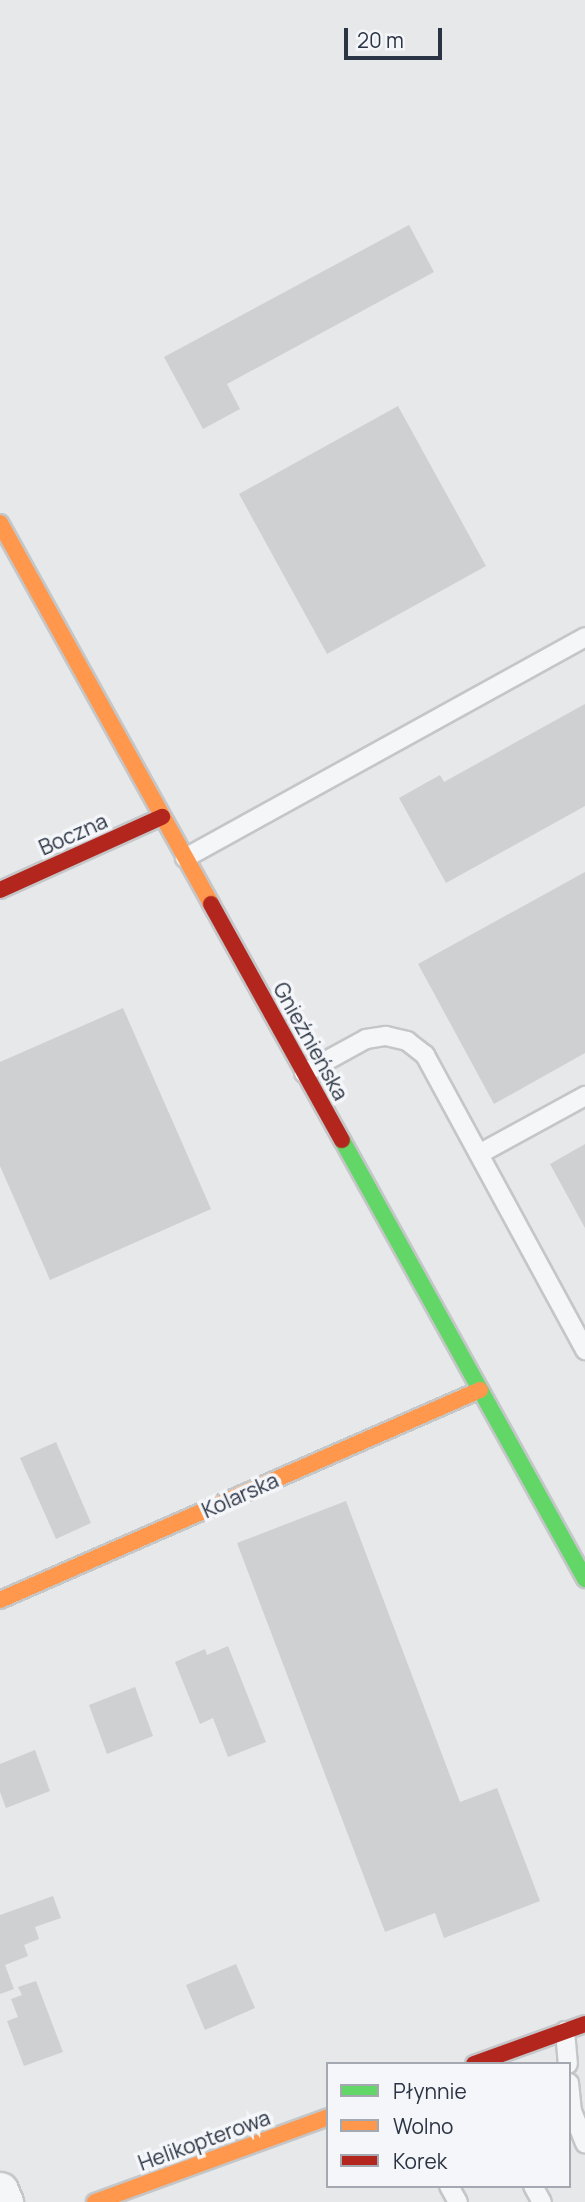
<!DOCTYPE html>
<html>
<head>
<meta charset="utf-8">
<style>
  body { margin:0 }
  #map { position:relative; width:585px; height:2202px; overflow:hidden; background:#e6e8ea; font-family:Manrope,sans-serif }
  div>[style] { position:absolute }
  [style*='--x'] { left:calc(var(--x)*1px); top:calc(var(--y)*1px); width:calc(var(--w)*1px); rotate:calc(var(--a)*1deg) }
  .building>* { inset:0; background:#ced0d2 }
  .roads { filter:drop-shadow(2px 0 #c4c6c8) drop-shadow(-2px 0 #c4c6c8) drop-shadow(0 2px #c4c6c8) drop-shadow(0 -2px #c4c6c8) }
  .lane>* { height:18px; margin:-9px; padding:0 9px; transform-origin:9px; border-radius:9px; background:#f5f6f7 }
  .street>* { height:35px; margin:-17.5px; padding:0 17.5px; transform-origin:17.5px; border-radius:17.5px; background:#f5f6f7 }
  .fast>* { height:16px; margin:-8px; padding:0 8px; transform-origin:8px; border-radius:8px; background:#63d668 }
  .slow>* { height:16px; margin:-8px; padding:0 8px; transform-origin:8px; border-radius:8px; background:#ff974d }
  .jam>* { height:16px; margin:-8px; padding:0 8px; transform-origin:8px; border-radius:8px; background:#b3261e }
  span { translate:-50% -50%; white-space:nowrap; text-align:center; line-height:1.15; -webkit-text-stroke:7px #f4f6f9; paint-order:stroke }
  .street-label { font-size:21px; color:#2b3444 }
  .legend { position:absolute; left:326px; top:2062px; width:245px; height:126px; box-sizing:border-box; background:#f4f6f9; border:2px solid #a4a8b1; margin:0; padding:9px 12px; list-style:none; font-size:21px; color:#2b3444 }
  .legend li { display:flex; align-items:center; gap:14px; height:35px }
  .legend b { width:35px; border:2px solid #a4a8b1 }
  .scale { position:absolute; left:344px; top:28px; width:98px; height:32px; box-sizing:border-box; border:4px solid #2b3444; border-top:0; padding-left:9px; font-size:21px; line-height:24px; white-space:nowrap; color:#2b3444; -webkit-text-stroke:5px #f4f6f9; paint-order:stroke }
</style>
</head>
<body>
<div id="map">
  <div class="building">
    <i style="clip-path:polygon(409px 225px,434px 272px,227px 384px,240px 409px,203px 429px,164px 357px)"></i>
    <i style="clip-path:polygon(398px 406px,486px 566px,327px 654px,239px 494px)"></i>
    <i style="clip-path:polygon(585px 704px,585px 806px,446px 883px,399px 798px,440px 775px,444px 782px)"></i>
    <i style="clip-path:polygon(585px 872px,585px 1053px,494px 1104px,418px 964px)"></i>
    <i style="clip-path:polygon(123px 1008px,211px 1209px,50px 1280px,0 1166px,0 1062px)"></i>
    <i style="clip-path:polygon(585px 1144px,585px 1228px,550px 1164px)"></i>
    <i style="clip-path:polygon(56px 1442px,91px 1523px,56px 1539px,20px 1458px)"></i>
    <i style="clip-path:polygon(346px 1501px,460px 1802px,497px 1788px,540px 1901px,444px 1938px,435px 1913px,385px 1932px,237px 1543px)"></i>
    <i style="clip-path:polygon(228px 1646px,266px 1742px,228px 1757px,213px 1718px,200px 1724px,175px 1662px,205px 1649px,207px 1655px)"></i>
    <i style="clip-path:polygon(135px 1687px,153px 1736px,107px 1754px,89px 1705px)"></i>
    <i style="clip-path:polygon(35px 1750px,50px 1791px,6px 1808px,0 1792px,0 1764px)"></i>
    <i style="clip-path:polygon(53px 1896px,61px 1918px,35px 1927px,39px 1939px,24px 1945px,28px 1956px,5px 1965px,14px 1989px,0 1994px,0 1915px)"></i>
    <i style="clip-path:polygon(236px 1964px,255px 2008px,205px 2030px,186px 1985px)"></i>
    <i style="clip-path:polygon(36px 1981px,63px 2052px,24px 2066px,7px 2021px,18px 2017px,11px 1999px,22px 1995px,18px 1987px)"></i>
  </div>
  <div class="roads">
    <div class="lane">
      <i style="--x:185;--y:858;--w:457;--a:-28.9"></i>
      <i style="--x:304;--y:1073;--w:71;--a:-28.7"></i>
      <i style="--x:366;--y:1039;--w:20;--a:-9"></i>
      <i style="--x:386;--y:1036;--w:22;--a:13"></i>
      <i style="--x:407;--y:1041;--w:23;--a:38"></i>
      <i style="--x:425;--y:1055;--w:336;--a:61.5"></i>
      <i style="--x:479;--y:1154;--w:121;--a:-28.7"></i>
      <i style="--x:565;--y:2031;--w:33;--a:85"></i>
      <i style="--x:569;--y:2083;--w:28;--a:84"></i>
      <i style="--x:572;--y:2111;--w:35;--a:68"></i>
      <i style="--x:449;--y:2186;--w:18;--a:61"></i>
      <i style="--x:533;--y:2186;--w:18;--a:61"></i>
    </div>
    <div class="street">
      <i style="--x:0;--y:2190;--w:13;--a:67"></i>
    </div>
    <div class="fast">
      <i style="--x:342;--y:1140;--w:502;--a:61.03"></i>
    </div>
    <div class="slow">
      <i style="--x:0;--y:523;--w:436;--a:61"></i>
      <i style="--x:0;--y:1600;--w:524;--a:-23.63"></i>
      <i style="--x:95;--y:2202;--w:248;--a:-20"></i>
    </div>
    <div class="jam">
      <i style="--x:0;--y:890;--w:178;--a:-24.3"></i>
      <i style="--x:211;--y:904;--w:270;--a:61"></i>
      <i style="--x:474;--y:2064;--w:118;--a:-19.8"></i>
    </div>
  </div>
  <div class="street-label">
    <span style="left:73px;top:834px;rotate:-24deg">Boczna</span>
    <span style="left:311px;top:1041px;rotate:61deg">Gnieźnieńska</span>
    <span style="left:240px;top:1495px;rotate:-24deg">Kolarska</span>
    <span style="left:204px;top:2140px;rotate:-20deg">Helikopterowa</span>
  </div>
  <ul class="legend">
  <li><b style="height:9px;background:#63d668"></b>Płynnie</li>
  <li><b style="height:9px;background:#ff974d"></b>Wolno</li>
  <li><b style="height:9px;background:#b3261e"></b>Korek</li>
  </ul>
  <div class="scale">20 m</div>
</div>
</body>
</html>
